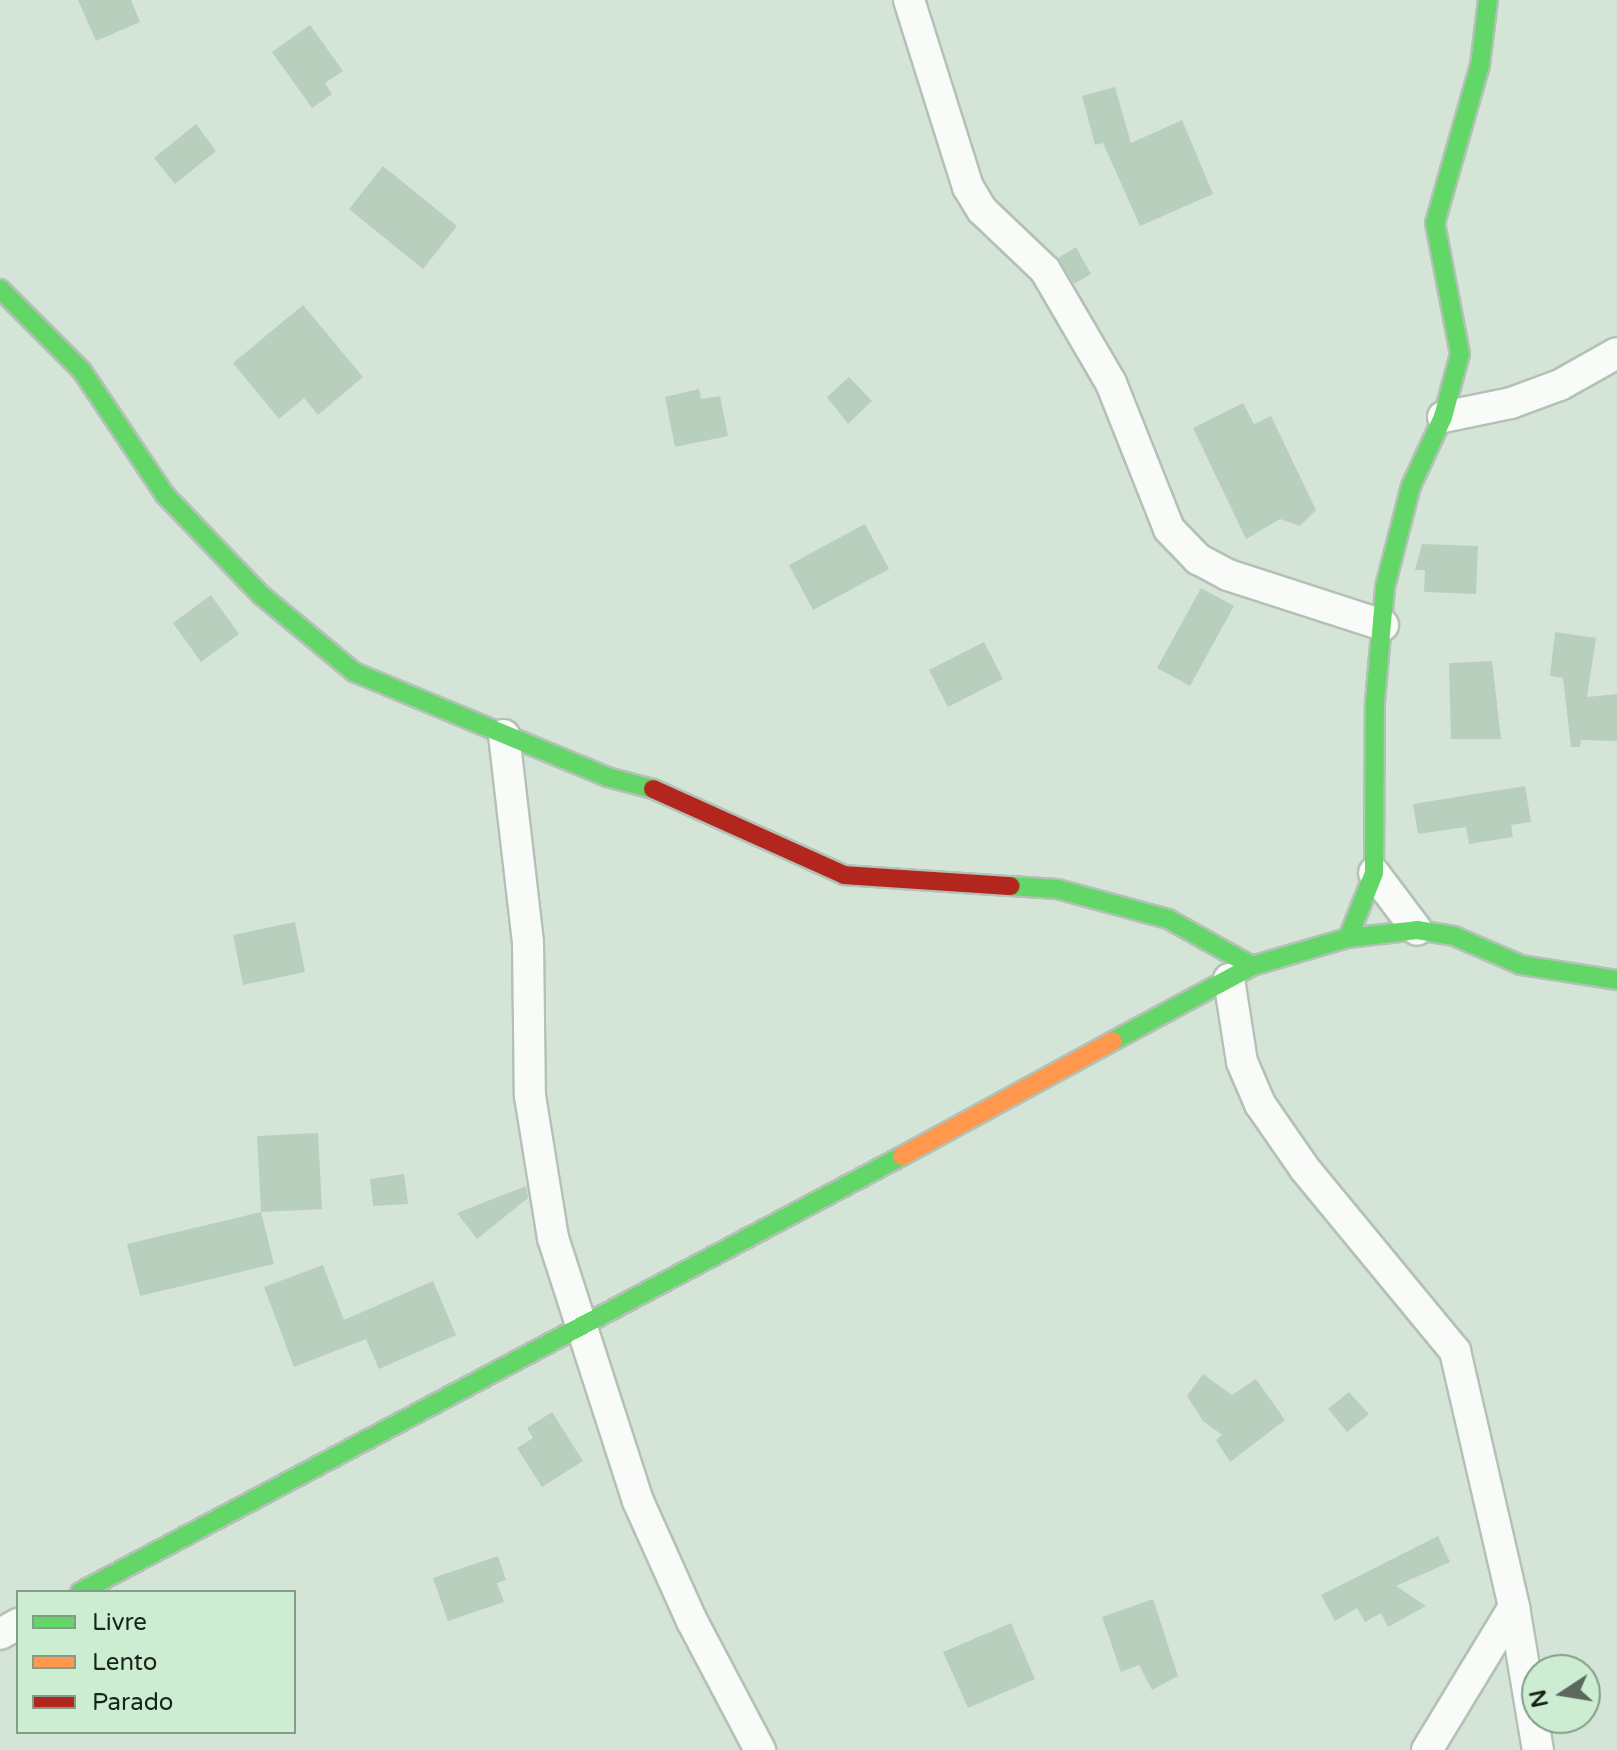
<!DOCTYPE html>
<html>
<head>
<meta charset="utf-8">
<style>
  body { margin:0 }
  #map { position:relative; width:1617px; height:1750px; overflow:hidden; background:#d4e5d7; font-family:"Varela Round",sans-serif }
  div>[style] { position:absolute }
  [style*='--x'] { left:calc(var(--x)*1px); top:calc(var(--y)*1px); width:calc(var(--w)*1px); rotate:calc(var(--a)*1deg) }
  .building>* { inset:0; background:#b9cfbd }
  .roads { filter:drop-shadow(2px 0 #b3c1b6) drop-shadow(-2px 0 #b3c1b6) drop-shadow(0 2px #b3c1b6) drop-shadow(0 -2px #b3c1b6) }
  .street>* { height:30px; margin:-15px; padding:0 15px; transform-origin:15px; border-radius:15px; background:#f9fbf9 }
  .fast>* { height:18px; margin:-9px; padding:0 9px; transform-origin:9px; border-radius:9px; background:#63d668 }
  .slow>* { height:18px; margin:-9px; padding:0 9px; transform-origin:9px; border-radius:9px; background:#ff974d }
  .jam>* { height:18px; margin:-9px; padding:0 9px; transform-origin:9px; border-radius:9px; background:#b3261e }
  span { translate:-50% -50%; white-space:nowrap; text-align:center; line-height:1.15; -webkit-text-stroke:6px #ccedd2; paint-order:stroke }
  .legend { position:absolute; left:16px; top:1590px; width:280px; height:144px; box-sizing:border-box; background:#ccedd2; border:2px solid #849d89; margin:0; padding:10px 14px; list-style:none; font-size:24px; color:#18241b }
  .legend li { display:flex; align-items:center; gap:16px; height:40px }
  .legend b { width:40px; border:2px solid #849d89 }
  .north { position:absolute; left:1521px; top:1654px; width:80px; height:80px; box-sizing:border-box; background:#ccedd2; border:2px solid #849d89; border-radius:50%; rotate:258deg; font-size:22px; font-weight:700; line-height:32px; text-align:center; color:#18241b }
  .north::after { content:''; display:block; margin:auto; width:28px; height:36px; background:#5a685d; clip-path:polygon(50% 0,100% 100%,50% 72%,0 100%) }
</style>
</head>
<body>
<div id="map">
  <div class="building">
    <i style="clip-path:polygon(78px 0,131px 0,140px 22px,96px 41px)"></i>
    <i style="clip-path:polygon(310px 25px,343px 71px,325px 83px,332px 94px,312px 108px,272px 52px)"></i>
    <i style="clip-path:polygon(1115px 87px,1131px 143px,1182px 120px,1213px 194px,1140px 226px,1103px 143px,1095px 145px,1082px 96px)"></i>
    <i style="clip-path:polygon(196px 124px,216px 151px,175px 184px,154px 158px)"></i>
    <i style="clip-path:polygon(383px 166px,457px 226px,423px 269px,349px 209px)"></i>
    <i style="clip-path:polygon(1076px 247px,1091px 274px,1074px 284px,1058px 258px)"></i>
    <i style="clip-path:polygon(303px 305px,363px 377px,318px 415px,304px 398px,279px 419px,233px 363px)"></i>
    <i style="clip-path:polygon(849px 377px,872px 401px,848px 424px,827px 397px)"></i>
    <i style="clip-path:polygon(699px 389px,701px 399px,720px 396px,728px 436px,675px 447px,665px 397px)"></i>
    <i style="clip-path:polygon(1243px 403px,1254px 424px,1271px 416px,1316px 510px,1300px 526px,1280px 519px,1246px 539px,1193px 428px)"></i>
    <i style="clip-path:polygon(865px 524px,889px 569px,813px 610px,789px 565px)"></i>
    <i style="clip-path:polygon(1422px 544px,1478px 546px,1476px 594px,1424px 592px,1425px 570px,1415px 570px)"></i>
    <i style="clip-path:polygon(1201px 588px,1234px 606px,1190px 686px,1157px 668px)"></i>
    <i style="clip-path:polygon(211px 595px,239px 634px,201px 662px,173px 623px)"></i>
    <i style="clip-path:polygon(1555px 632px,1596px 638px,1587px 697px,1617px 694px,1617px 741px,1581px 740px,1580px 747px,1571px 747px,1563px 678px,1550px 676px)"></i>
    <i style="clip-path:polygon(984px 642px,1003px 679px,948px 707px,929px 670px)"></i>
    <i style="clip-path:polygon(1492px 661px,1501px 739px,1451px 739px,1449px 663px)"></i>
    <i style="clip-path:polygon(1525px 786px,1531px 822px,1511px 825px,1513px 837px,1469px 844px,1466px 827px,1418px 834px,1413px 804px)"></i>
    <i style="clip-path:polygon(295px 922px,305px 972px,243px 985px,233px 935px)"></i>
    <i style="clip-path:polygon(318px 1133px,322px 1209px,261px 1212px,257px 1136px)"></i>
    <i style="clip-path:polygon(404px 1174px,408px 1204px,373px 1206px,370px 1179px)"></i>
    <i style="clip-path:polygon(526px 1186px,528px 1198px,477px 1239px,457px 1213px)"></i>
    <i style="clip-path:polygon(261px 1212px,274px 1264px,140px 1296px,127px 1244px)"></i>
    <i style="clip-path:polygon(323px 1265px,344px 1320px,433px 1281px,456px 1335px,379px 1369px,366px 1339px,294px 1367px,264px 1287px)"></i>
    <i style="clip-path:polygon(1203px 1374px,1232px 1395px,1256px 1379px,1285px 1420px,1230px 1462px,1216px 1440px,1222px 1435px,1203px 1421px,1187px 1396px)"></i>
    <i style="clip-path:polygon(1349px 1392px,1369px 1414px,1347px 1432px,1328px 1409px)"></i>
    <i style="clip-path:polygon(552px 1412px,583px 1461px,542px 1487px,517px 1448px,533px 1438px,527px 1428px)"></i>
    <i style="clip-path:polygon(1438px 1536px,1450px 1562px,1396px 1586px,1426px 1606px,1388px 1627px,1381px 1613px,1365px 1622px,1357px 1608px,1335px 1621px,1321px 1595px)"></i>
    <i style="clip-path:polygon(498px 1556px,506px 1580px,497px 1583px,504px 1602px,448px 1621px,433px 1578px)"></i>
    <i style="clip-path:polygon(1153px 1599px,1178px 1676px,1152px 1690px,1139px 1665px,1121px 1672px,1102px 1617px)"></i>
    <i style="clip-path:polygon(1011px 1623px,1035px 1679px,968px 1708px,943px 1652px)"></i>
  </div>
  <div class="roads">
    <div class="street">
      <i style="--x:909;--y:0;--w:196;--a:72.5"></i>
      <i style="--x:968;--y:187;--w:27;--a:59"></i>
      <i style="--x:982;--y:210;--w:87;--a:43.6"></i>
      <i style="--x:1045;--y:270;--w:131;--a:59.7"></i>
      <i style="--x:1111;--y:383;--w:157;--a:68.3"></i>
      <i style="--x:1169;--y:529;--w:42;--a:46"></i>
      <i style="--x:1198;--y:559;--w:34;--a:28"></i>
      <i style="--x:1228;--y:575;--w:163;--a:17.9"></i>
      <i style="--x:1443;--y:417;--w:69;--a:-11.6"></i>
      <i style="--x:1511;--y:403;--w:52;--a:-20.2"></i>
      <i style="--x:1560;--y:385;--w:65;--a:-29.3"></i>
      <i style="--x:504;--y:735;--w:208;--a:83.4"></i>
      <i style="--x:528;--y:942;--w:154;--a:89.3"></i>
      <i style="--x:530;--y:1096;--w:144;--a:80.8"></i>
      <i style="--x:553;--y:1238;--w:276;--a:72.1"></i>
      <i style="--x:638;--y:1501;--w:132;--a:65.8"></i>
      <i style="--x:692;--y:1621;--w:146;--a:62.2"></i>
      <i style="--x:1374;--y:873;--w:71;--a:53"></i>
      <i style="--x:1229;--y:979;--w:84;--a:81.1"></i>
      <i style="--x:1242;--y:1062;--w:46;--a:66.8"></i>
      <i style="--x:1260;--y:1104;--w:79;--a:55.3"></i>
      <i style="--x:1305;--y:1169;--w:236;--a:50.5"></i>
      <i style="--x:1455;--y:1351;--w:263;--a:77"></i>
      <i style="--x:1514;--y:1607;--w:145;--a:80.5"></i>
      <i style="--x:0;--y:1634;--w:21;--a:-29"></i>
      <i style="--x:1427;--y:1750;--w:167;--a:-58.7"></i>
    </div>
    <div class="fast">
      <i style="--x:0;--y:289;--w:116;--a:45"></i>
      <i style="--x:82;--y:371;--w:149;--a:56.2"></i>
      <i style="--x:165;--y:495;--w:139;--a:46.2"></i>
      <i style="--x:261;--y:595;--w:121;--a:39.6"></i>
      <i style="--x:354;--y:672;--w:274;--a:22.5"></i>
      <i style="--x:607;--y:777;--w:48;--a:14.6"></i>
      <i style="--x:1011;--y:886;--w:46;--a:3.7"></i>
      <i style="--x:1057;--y:889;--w:115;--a:15.1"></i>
      <i style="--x:1168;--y:919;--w:96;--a:29.2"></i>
      <i style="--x:1252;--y:966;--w:100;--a:-16.3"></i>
      <i style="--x:1348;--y:938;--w:69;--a:-6.6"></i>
      <i style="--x:1417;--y:930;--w:37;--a:9"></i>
      <i style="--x:1454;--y:936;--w:73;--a:23.4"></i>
      <i style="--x:1521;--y:965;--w:97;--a:8.9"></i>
      <i style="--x:1348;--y:938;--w:70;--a:-68.2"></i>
      <i style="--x:1374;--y:873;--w:171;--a:-89.7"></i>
      <i style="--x:1375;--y:702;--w:115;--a:-85"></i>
      <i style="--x:1385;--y:587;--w:104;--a:-75.6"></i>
      <i style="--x:1411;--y:486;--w:76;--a:-65.1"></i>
      <i style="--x:1443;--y:417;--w:65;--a:-74.9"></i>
      <i style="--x:1460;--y:354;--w:133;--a:-100.8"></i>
      <i style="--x:1435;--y:223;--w:164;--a:-74.1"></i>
      <i style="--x:1480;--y:65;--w:65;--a:-83"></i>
      <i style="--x:1113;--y:1041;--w:158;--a:-28.3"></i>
      <i style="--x:80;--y:1592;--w:930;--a:-27.94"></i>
    </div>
    <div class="slow">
      <i style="--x:902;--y:1156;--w:240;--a:-28.6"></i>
    </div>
    <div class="jam">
      <i style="--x:653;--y:789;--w:209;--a:24.2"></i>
      <i style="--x:844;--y:875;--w:167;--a:3.8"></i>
    </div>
  </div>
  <ul class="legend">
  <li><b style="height:10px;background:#63d668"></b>Livre</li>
  <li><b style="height:10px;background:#ff974d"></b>Lento</li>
  <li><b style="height:10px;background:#b3261e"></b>Parado</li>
  </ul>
  <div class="north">N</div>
</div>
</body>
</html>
